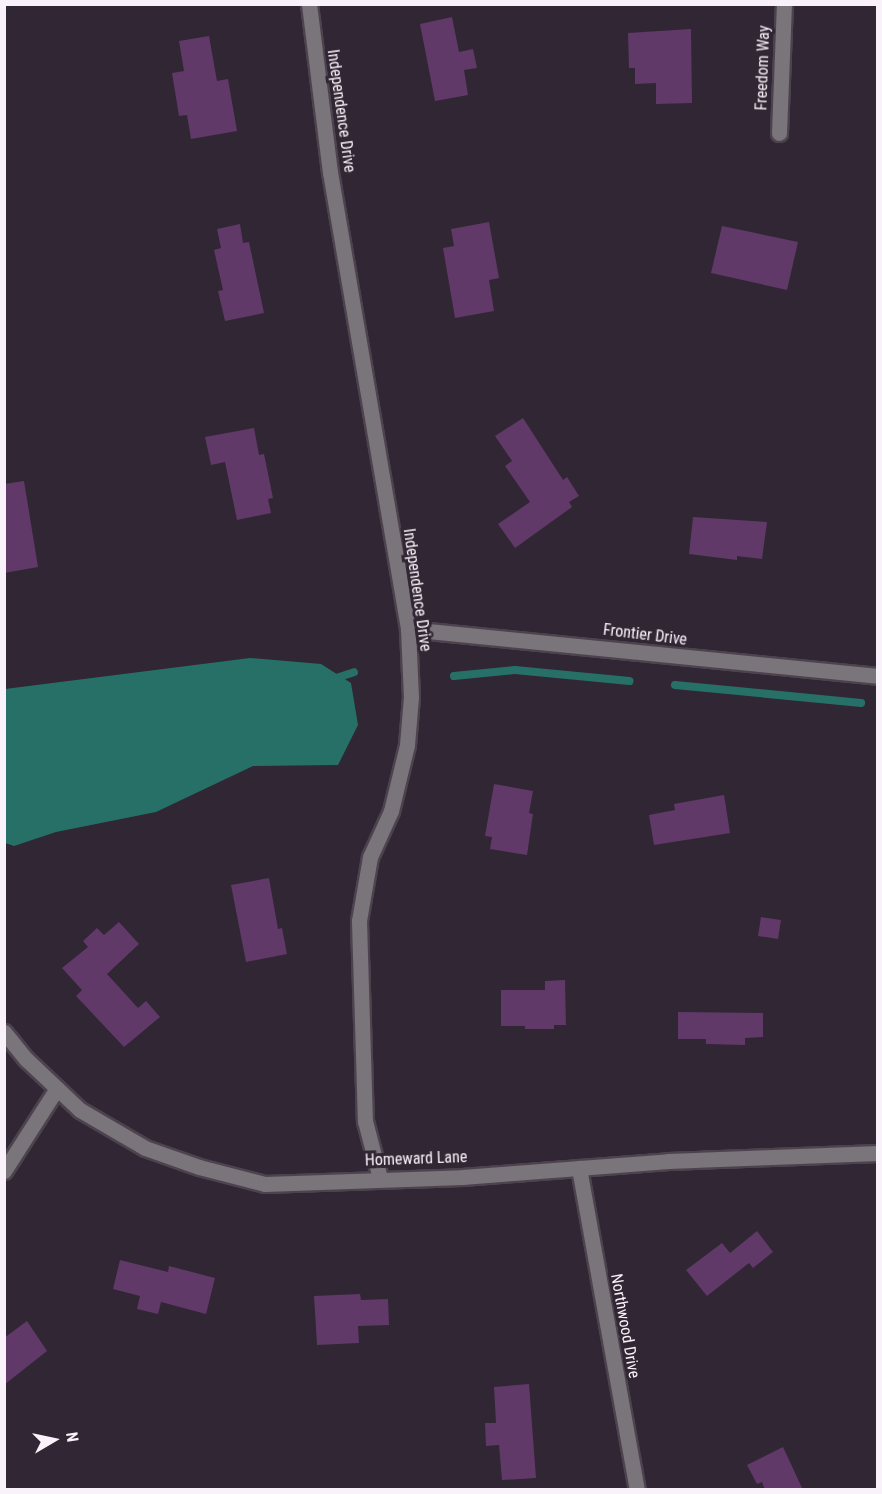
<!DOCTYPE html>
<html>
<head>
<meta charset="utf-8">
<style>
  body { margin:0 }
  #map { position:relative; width:882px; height:1494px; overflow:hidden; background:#312633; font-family:"Roboto Condensed",sans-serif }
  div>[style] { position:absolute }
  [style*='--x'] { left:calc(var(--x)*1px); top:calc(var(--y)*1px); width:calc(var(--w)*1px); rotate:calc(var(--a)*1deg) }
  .water>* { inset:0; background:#277068 }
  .stream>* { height:8px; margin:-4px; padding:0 4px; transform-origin:4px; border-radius:4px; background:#277068 }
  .building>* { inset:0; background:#603969 }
  .roads { filter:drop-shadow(2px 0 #4d434f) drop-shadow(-2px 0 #4d434f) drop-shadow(0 2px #4d434f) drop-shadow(0 -2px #4d434f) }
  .minor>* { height:15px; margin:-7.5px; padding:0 7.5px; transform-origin:7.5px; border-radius:7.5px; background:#7a747b }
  span { translate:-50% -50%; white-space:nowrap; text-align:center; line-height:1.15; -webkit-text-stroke:6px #312633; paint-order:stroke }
  .street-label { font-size:16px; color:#f9f2fb }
  .frame { position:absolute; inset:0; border:6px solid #f9f2fb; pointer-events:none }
  .north { position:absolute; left:24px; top:1410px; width:60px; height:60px; -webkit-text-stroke:4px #312633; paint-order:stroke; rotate:81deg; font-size:16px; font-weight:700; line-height:24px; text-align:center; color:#f9f2fb }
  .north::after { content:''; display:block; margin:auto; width:21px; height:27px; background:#f9f2fb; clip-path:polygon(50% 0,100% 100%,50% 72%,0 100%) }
</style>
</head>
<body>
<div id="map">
  <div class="water">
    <i style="clip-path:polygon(250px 658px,321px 664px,351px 683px,358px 725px,338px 765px,253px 766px,156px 812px,56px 832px,14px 846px,5px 843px,5px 689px)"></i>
  </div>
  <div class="stream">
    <i style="--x:454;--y:676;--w:61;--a:-5.6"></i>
    <i style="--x:515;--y:670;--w:115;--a:5.5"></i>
    <i style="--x:333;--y:679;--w:22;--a:-18"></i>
    <i style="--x:675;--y:685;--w:187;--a:5.5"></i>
  </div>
  <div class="building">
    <i style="clip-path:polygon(452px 17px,459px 52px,473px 49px,477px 68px,464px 70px,468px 95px,435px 101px,420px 24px)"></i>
    <i style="clip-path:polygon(691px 29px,692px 103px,656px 104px,656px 83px,635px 84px,635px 68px,629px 68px,628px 33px)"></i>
    <i style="clip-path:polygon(209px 36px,217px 81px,228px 79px,237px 131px,191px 139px,187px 115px,179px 116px,172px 73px,184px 71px,179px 41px)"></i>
    <i style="clip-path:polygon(489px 222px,499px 278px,489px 280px,494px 311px,455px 318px,443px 248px,454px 246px,451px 229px)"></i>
    <i style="clip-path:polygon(240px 224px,243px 243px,249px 242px,264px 313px,225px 321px,218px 291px,223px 290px,214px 250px,221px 248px,217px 229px)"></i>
    <i style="clip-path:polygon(722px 226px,798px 242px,787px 290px,711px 273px)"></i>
    <i style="clip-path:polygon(523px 418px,563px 480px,567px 477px,579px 496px,569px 502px,572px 507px,515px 548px,498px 524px,530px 502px,505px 466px,512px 461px,495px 436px)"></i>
    <i style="clip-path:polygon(254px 428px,259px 455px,264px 454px,273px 498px,268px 499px,271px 513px,237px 520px,225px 462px,211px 465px,205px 437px)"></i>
    <i style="clip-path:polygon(24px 481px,38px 567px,4px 573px,4px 484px)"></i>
    <i style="clip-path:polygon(693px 517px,767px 522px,762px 559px,737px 556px,737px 560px,689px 554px)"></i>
    <i style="clip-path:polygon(494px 784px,533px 791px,529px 813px,533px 814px,527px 855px,490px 849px,492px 837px,485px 836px)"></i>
    <i style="clip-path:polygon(724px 795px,730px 833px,654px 845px,649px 815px,675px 810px,674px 804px)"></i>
    <i style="clip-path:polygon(269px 878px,278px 929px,282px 928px,287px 954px,246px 962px,231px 885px)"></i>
    <i style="clip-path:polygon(761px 917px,781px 920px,778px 939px,758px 936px)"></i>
    <i style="clip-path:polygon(119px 922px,139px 944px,107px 974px,138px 1008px,146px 1001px,160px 1017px,124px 1047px,76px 996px,82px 990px,62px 968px,88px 947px,83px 941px,97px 928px,104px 935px)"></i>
    <i style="clip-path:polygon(565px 980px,566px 1025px,554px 1025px,554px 1029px,525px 1029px,525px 1026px,501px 1026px,501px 990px,545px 990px,545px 981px)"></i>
    <i style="clip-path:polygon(678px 1012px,763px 1013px,763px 1037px,745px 1038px,745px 1045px,706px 1044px,706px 1039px,678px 1039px)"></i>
    <i style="clip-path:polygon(757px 1231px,773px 1252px,753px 1268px,749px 1263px,707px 1296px,686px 1270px,722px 1243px,730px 1253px)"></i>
    <i style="clip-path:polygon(120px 1260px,168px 1272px,169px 1266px,215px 1278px,206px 1314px,161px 1302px,158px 1314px,137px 1309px,140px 1296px,113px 1289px)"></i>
    <i style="clip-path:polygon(360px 1294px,361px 1300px,388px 1299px,389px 1325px,358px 1326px,359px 1343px,317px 1345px,314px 1296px)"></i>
    <i style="clip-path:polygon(27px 1321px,47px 1351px,4px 1385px,4px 1338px)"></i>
    <i style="clip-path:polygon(529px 1384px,536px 1478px,502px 1480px,499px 1445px,486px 1446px,485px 1423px,496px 1423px,494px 1387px)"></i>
    <i style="clip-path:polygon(783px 1447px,803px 1490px,765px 1490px,762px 1482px,757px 1484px,747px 1465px)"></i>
  </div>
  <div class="roads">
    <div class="minor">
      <i style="--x:309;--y:4;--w:169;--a:82.9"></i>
      <i style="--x:330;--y:172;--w:464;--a:80.3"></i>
      <i style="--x:408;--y:629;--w:68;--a:87.5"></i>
      <i style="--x:411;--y:697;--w:48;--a:94.8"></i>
      <i style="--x:407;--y:745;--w:68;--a:103.6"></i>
      <i style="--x:391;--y:811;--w:51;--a:114.5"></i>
      <i style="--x:370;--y:857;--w:65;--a:99.8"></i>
      <i style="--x:359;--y:921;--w:200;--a:88.3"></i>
      <i style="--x:365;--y:1121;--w:59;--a:75.3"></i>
      <i style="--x:779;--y:133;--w:129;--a:-87.8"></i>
      <i style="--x:408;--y:629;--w:472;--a:5.7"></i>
      <i style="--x:4;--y:1032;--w:35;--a:51"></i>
      <i style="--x:26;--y:1059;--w:74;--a:43.4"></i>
      <i style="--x:80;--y:1110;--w:75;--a:30.3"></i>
      <i style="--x:145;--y:1148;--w:57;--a:19.4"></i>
      <i style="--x:199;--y:1167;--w:68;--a:14.4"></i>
      <i style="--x:265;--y:1184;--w:197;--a:-2"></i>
      <i style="--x:462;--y:1177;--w:207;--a:-4.4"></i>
      <i style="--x:668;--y:1161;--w:210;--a:-2.2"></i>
      <i style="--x:579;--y:1168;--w:327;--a:79.8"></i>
      <i style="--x:4;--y:1171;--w:98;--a:-57.4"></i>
    </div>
  </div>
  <div class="street-label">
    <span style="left:763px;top:68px;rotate:-88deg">Freedom Way</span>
    <span style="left:341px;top:111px;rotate:82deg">Independence Drive</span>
    <span style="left:417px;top:590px;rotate:82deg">Independence Drive</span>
    <span style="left:645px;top:635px;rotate:7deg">Frontier Drive</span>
    <span style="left:416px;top:1159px;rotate:-2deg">Homeward Lane</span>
    <span style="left:625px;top:1326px;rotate:80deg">Northwood Drive</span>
  </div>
  <div class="frame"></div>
  <div class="north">N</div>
</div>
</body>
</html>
